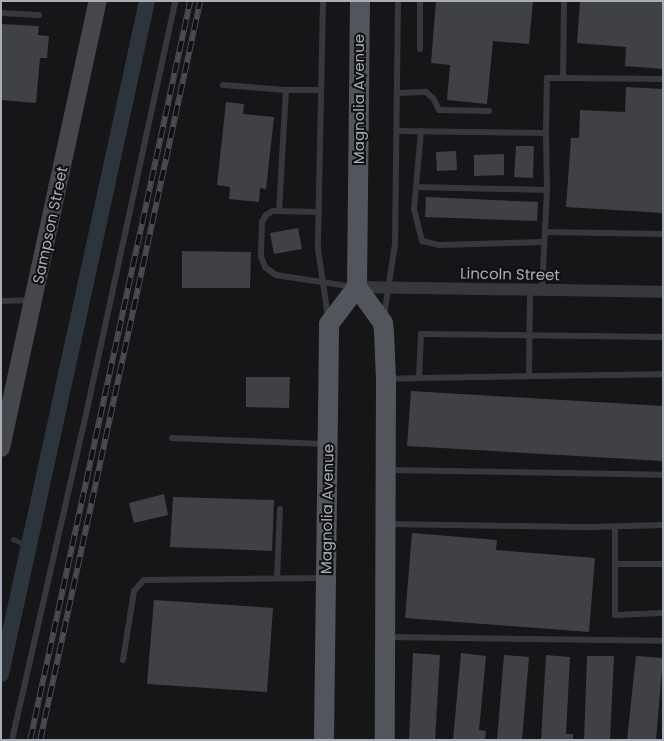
<!DOCTYPE html>
<html>
<head>
<meta charset="utf-8">
<style>
  body { margin:0 }
  #map { position:relative; width:664px; height:741px; overflow:hidden; background:#161618; font-family:Poppins,sans-serif }
  div>[style] { position:absolute }
  [style*='--x'] { left:calc(var(--x)*1px); top:calc(var(--y)*1px); width:calc(var(--w)*1px); rotate:calc(var(--a)*1deg) }
  .stream>* { height:4.5px; margin:-2.25px; padding:0 2.25px; transform-origin:2.25px; border-radius:2.25px; background:#2c353c }
  .canal>* { height:16px; margin:-8px; padding:0 8px; transform-origin:8px; border-radius:8px; background:#2c353c }
  .building>* { inset:0; background:#404145 }
  .lane>* { height:6px; margin:-3px; padding:0 3px; transform-origin:3px; border-radius:3px; background:#37383d }
  .street>* { height:12px; margin:-6px; padding:0 6px; transform-origin:6px; border-radius:6px; background:#37383d }
  .secondary>* { height:18px; margin:-9px; padding:0 9px; transform-origin:9px; border-radius:9px; background:#45474d }
  .primary>* { height:20px; margin:-10px; padding:0 10px; transform-origin:10px; border-radius:10px; background:#53555c }
  .rail>* { height:5.5px; margin-top:-2.75px; transform-origin:0; background:repeating-linear-gradient(90deg,#111113 0 11px,#4a4c52 0 22px); box-sizing:border-box; border-block:1px solid #4a4c52 }
  span { translate:-50% -50%; white-space:nowrap; text-align:center; line-height:1.15; -webkit-text-stroke:4px #111113; paint-order:stroke }
  .street-label { font-size:15px; color:#a8adb8 }
  .frame { position:absolute; inset:0; border:2px solid #a8adb8; pointer-events:none }
</style>
</head>
<body>
<div id="map">
  <div class="stream">
    <i style="--x:13;--y:539;--w:17;--a:24"></i>
  </div>
  <div class="canal">
    <i style="--x:1;--y:674;--w:689;--a:-77.76"></i>
  </div>
  <div class="building">
    <i style="clip-path:polygon(436px 1px,533px 1px,529px 44px,493px 41px,487px 104px,447px 100px,450px 65px,431px 63px)"></i>
    <i style="clip-path:polygon(580px 1px,663px 1px,663px 69px,625px 66px,626px 47px,577px 43px)"></i>
    <i style="clip-path:polygon(1px 24px,39px 26px,38px 35px,49px 36px,47px 58px,40px 58px,36px 103px,1px 100px)"></i>
    <i style="clip-path:polygon(626px 87px,663px 89px,663px 213px,566px 207px,571px 138px,579px 138px,580px 110px,625px 112px)"></i>
    <i style="clip-path:polygon(226px 102px,244px 104px,243px 114px,274px 117px,266px 189px,260px 188px,259px 202px,229px 199px,230px 187px,217px 185px)"></i>
    <i style="clip-path:polygon(516px 146px,534px 146px,533px 178px,514px 177px)"></i>
    <i style="clip-path:polygon(456px 151px,457px 170px,437px 171px,436px 152px)"></i>
    <i style="clip-path:polygon(504px 154px,504px 175px,474px 176px,474px 155px)"></i>
    <i style="clip-path:polygon(426px 197px,538px 202px,537px 221px,425px 217px)"></i>
    <i style="clip-path:polygon(298px 228px,302px 249px,274px 254px,270px 233px)"></i>
    <i style="clip-path:polygon(182px 251px,251px 252px,250px 288px,182px 288px)"></i>
    <i style="clip-path:polygon(246px 377px,290px 377px,289px 408px,246px 407px)"></i>
    <i style="clip-path:polygon(411px 391px,663px 406px,663px 461px,407px 446px)"></i>
    <i style="clip-path:polygon(164px 494px,168px 515px,134px 523px,129px 503px)"></i>
    <i style="clip-path:polygon(173px 497px,274px 500px,272px 551px,170px 547px)"></i>
    <i style="clip-path:polygon(412px 533px,497px 540px,496px 550px,595px 558px,589px 632px,405px 618px)"></i>
    <i style="clip-path:polygon(154px 600px,273px 608px,267px 692px,147px 684px)"></i>
    <i style="clip-path:polygon(413px 653px,440px 655px,435px 740px,409px 740px)"></i>
    <i style="clip-path:polygon(461px 653px,486px 656px,479px 730px,486px 731px,485px 740px,453px 740px)"></i>
    <i style="clip-path:polygon(504px 655px,529px 657px,522px 740px,497px 740px)"></i>
    <i style="clip-path:polygon(546px 655px,570px 657px,566px 734px,573px 734px,573px 740px,541px 740px)"></i>
    <i style="clip-path:polygon(587px 656px,614px 656px,610px 740px,584px 740px)"></i>
    <i style="clip-path:polygon(636px 656px,663px 658px,656px 740px,627px 740px)"></i>
  </div>
  <div class="lane">
    <i style="--x:323;--y:1;--w:248;--a:91.2"></i>
    <i style="--x:318;--y:249;--w:69;--a:81.6"></i>
    <i style="--x:564;--y:1;--w:77;--a:90.7"></i>
    <i style="--x:563;--y:78;--w:100;--a:0.6"></i>
    <i style="--x:1;--y:13;--w:38;--a:3"></i>
    <i style="--x:420;--y:49;--w:48;--a:-90"></i>
    <i style="--x:223;--y:85;--w:63;--a:4.5"></i>
    <i style="--x:397;--y:93;--w:29;--a:-2"></i>
    <i style="--x:426;--y:92;--w:9;--a:41"></i>
    <i style="--x:433;--y:98;--w:13;--a:63"></i>
    <i style="--x:439;--y:110;--w:50;--a:1.1"></i>
    <i style="--x:397;--y:131;--w:149;--a:0.8"></i>
    <i style="--x:546;--y:133;--w:57;--a:89"></i>
    <i style="--x:547;--y:190;--w:100;--a:92.9"></i>
    <i style="--x:421;--y:131;--w:78;--a:95.1"></i>
    <i style="--x:414;--y:209;--w:33;--a:76"></i>
    <i style="--x:422;--y:241;--w:17;--a:13"></i>
    <i style="--x:439;--y:245;--w:105;--a:-1.6"></i>
    <i style="--x:546;--y:133;--w:55;--a:-89"></i>
    <i style="--x:547;--y:78;--w:16;--a:0"></i>
    <i style="--x:416;--y:187;--w:131;--a:1.3"></i>
    <i style="--x:279;--y:211;--w:121;--a:-86.7"></i>
    <i style="--x:286;--y:90;--w:35;--a:0"></i>
    <i style="--x:319;--y:212;--w:46;--a:-178.8"></i>
    <i style="--x:273;--y:211;--w:8;--a:150"></i>
    <i style="--x:266;--y:215;--w:8;--a:120"></i>
    <i style="--x:262;--y:222;--w:34;--a:92"></i>
    <i style="--x:261;--y:256;--w:12;--a:70"></i>
    <i style="--x:265;--y:267;--w:14;--a:36"></i>
    <i style="--x:276;--y:275;--w:79;--a:8.7"></i>
    <i style="--x:545;--y:232;--w:118;--a:1"></i>
    <i style="--x:1;--y:301;--w:31;--a:-2"></i>
    <i style="--x:384;--y:316;--w:73;--a:-81.3"></i>
    <i style="--x:395;--y:244;--w:243;--a:-89.3"></i>
    <i style="--x:529;--y:376;--w:86;--a:-89.3"></i>
    <i style="--x:419;--y:378;--w:244;--a:-0.9"></i>
    <i style="--x:387;--y:379;--w:32;--a:-2"></i>
    <i style="--x:419;--y:378;--w:44;--a:-87.4"></i>
    <i style="--x:421;--y:334;--w:242;--a:0.7"></i>
    <i style="--x:172;--y:438;--w:152;--a:2.3"></i>
    <i style="--x:389;--y:470;--w:274;--a:1"></i>
    <i style="--x:389;--y:524;--w:202;--a:0.9"></i>
    <i style="--x:591;--y:527;--w:72;--a:-1.6"></i>
    <i style="--x:615;--y:527;--w:88;--a:90"></i>
    <i style="--x:615;--y:615;--w:48;--a:-2.4"></i>
    <i style="--x:615;--y:564;--w:48;--a:0"></i>
    <i style="--x:277;--y:578;--w:69;--a:-87.5"></i>
    <i style="--x:389;--y:637;--w:274;--a:0.8"></i>
    <i style="--x:123;--y:660;--w:70;--a:-80.9"></i>
    <i style="--x:134;--y:591;--w:15;--a:-48"></i>
    <i style="--x:144;--y:580;--w:181;--a:-0.6"></i>
    <i style="--x:12;--y:740;--w:358;--a:-77.2"></i>
    <i style="--x:91;--y:391;--w:399;--a:-77.8"></i>
  </div>
  <div class="street">
    <i style="--x:357;--y:287;--w:306;--a:0.9"></i>
  </div>
  <div class="secondary">
    <i style="--x:1;--y:448;--w:457;--a:-77.8"></i>
  </div>
  <div class="primary">
    <i style="--x:357;--y:287;--w:44;--a:54.2"></i>
    <i style="--x:383;--y:323;--w:9;--a:84"></i>
    <i style="--x:384;--y:332;--w:47;--a:87.6"></i>
    <i style="--x:386;--y:379;--w:361;--a:90.2"></i>
    <i style="--x:324;--y:740;--w:416;--a:-89.3"></i>
    <i style="--x:329;--y:324;--w:46;--a:-52.9"></i>
    <i style="--x:357;--y:287;--w:286;--a:-89.4"></i>
  </div>
  <div class="rail">
    <i style="--x:30;--y:740;--w:756;--a:-77.78"></i>
    <i style="--x:40;--y:740;--w:756;--a:-77.78"></i>
  </div>
  <div class="street-label">
    <span style="left:359px;top:99px;rotate:-90deg">Magnolia Avenue</span>
    <span style="left:50px;top:225px;rotate:-78deg">Sampson Street</span>
    <span style="left:510px;top:274px;rotate:1deg">Lincoln Street</span>
    <span style="left:327px;top:509px;rotate:-89deg">Magnolia Avenue</span>
  </div>
  <div class="frame"></div>
</div>
</body>
</html>
